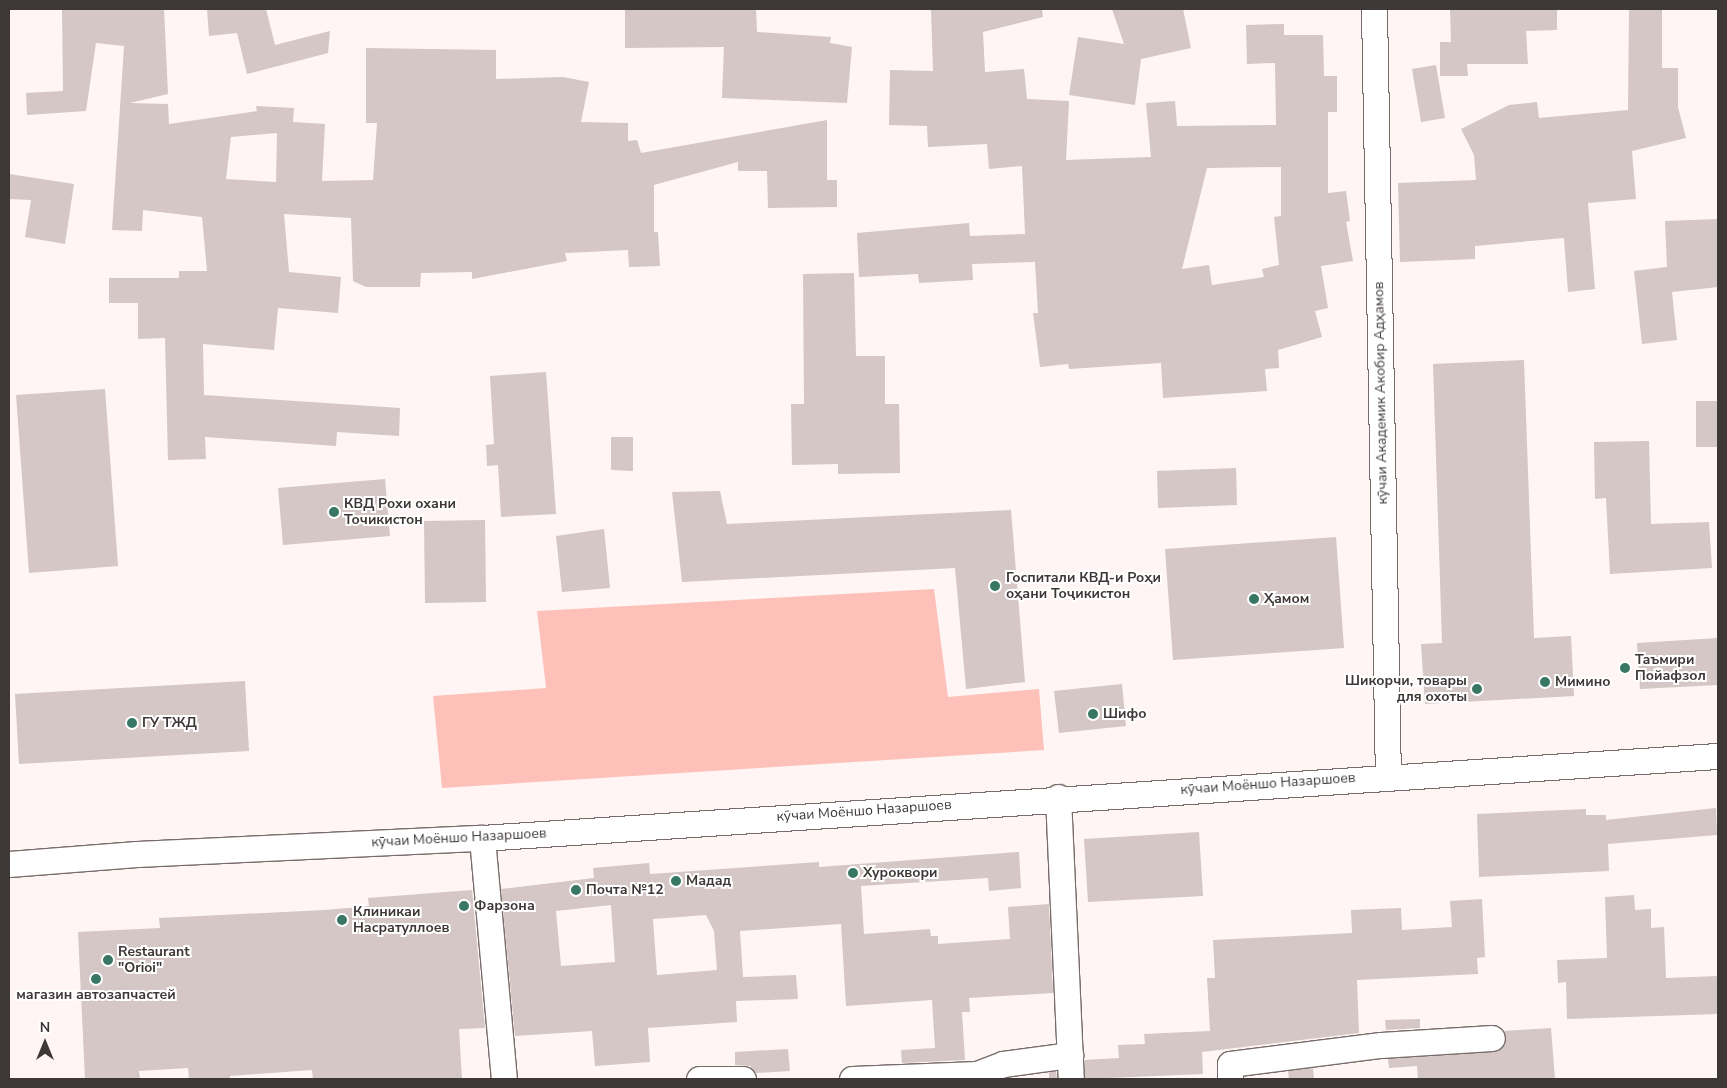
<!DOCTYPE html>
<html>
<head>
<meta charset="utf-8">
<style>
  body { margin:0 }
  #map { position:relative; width:1727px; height:1088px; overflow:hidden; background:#fef5f4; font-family:"Nunito Sans",sans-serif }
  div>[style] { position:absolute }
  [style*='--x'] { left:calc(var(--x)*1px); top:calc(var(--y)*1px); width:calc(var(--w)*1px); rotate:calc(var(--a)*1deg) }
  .green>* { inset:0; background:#fec1b9 }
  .building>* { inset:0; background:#d4c7c5 }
  .roads { filter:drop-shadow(1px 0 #776c6a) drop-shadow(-1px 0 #776c6a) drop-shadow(0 1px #776c6a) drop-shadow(0 -1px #776c6a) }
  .minor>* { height:25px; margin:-12.5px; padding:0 12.5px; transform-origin:12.5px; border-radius:12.5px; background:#fff }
  .dots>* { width:14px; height:14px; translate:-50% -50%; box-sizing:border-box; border:2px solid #fff; border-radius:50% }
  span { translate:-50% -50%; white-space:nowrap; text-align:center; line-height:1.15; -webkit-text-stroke:4px #fff; paint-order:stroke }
  .street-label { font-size:14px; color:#3d3837 }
  .poi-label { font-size:14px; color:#3d3837; font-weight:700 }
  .left { translate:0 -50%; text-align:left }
  .right { translate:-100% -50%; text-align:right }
  .frame { position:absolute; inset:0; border:10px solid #3d3837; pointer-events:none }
  .north { position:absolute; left:20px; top:1018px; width:50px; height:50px; -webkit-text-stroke:4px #fff; paint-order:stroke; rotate:0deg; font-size:14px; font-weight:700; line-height:20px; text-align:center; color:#3d3837 }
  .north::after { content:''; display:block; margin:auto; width:18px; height:22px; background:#3d3837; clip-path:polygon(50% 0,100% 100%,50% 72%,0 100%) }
</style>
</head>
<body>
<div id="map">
  <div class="green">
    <i style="clip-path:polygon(934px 589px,948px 697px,1039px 689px,1044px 750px,442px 788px,433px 696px,546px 688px,537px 611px)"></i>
  </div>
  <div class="building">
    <i style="clip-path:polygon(evenodd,62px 9px,164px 9px,168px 94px,130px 103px,168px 104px,169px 124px,257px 111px,256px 106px,294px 108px,293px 122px,325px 124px,322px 181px,373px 180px,377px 123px,366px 123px,366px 48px,496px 50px,496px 79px,563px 77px,589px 82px,581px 122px,628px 123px,628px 141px,637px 140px,641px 153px,827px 120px,827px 180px,837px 180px,837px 207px,768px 208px,767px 171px,738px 171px,738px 162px,654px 185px,654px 232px,658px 232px,660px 266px,629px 267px,628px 250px,565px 253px,567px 261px,472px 279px,472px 272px,421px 273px,420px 287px,366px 287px,353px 281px,351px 218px,284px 214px,289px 272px,341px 277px,338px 313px,278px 308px,274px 350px,203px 344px,204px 395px,400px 408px,399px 436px,337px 432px,336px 446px,205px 437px,206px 459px,168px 460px,165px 338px,138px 339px,138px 303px,109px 303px,109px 278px,179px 278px,179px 271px,207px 271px,202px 217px,143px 210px,142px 231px,112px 230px,124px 46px,96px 43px,86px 111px,27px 115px,26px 93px,63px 91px,62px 9px,277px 133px,276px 182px,226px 179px,231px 137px,277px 133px)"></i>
    <i style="clip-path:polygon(207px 9px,266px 9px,275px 45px,330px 31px,328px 53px,247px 74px,237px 33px,209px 36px)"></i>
    <i style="clip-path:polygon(625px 9px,756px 9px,757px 32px,831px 37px,830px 43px,852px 47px,847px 103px,722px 98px,724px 47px,625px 48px)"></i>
    <i style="clip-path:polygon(evenodd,931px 9px,1042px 9px,1043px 17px,983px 32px,985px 72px,1024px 69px,1027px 99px,1069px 101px,1066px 160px,1151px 157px,1146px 103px,1175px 101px,1177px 126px,1276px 125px,1275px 63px,1247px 64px,1246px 25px,1284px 24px,1284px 35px,1323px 35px,1324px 76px,1337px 76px,1337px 112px,1328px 112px,1328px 193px,1346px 191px,1350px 221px,1346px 222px,1353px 261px,1321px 266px,1328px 308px,1315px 311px,1322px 337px,1278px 350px,1279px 368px,1265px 369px,1267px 391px,1163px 398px,1161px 363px,1069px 369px,1068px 364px,1040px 367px,1033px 313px,1038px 313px,1035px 262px,972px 264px,973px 280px,919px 283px,918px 274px,859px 277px,857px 233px,969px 223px,970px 236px,1025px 234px,1022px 166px,989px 169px,987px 144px,928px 147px,927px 126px,889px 125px,890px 70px,933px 71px,931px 9px,1281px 167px,1281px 216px,1274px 217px,1279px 265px,1262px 269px,1264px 277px,1212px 285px,1209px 265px,1182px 269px,1207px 168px,1281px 167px)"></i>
    <i style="clip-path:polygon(1112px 9px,1183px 9px,1191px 48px,1141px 59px,1135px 105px,1069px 95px,1078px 37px,1124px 44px)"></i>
    <i style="clip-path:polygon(1450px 9px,1557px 9px,1557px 30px,1526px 31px,1528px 64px,1467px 64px,1468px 76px,1440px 76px,1440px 42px,1451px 42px)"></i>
    <i style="clip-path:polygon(1629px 9px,1662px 9px,1662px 68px,1678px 68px,1678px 107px,1686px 138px,1632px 151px,1636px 199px,1588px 203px,1595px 289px,1568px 292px,1564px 238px,1475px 246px,1475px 259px,1400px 262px,1398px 183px,1476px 180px,1474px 155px,1461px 129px,1509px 105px,1537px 102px,1539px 118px,1628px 110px)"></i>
    <i style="clip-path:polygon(1436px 65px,1445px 118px,1421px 122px,1412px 69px)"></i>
    <i style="clip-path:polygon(9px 174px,74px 184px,65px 244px,25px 237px,31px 200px,9px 199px)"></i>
    <i style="clip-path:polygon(1718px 219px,1718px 287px,1672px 292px,1677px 340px,1642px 344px,1634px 271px,1667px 267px,1665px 221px)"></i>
    <i style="clip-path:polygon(854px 273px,856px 356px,885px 356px,885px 404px,899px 404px,900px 473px,838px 474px,838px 464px,792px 465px,791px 404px,804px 404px,803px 274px)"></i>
    <i style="clip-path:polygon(1524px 360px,1534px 638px,1571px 636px,1574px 696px,1425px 704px,1421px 644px,1442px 643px,1433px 364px)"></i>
    <i style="clip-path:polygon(546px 372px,556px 514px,501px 517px,498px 465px,487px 466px,486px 445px,494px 444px,490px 376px)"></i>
    <i style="clip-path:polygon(105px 389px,118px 566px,29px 573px,16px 395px)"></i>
    <i style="clip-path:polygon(1696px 401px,1717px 401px,1717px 447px,1696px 447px)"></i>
    <i style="clip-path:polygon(611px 437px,633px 437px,633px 471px,611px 470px)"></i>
    <i style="clip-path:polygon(1649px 441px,1651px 524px,1709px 522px,1712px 568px,1610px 574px,1606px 498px,1595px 499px,1594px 442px)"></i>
    <i style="clip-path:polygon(1236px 468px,1237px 505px,1158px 508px,1157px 471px)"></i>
    <i style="clip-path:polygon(385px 479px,390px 536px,283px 545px,278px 488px)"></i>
    <i style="clip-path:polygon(720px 491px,727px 524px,1011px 510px,1025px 682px,966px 689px,955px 568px,682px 582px,672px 492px)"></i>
    <i style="clip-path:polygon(485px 520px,486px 602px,425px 603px,424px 521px)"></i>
    <i style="clip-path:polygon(604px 529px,610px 588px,562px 592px,556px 536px)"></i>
    <i style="clip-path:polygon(1336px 537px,1344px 648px,1173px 660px,1165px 549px)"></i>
    <i style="clip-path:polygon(1718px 638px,1718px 685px,1640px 689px,1637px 643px)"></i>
    <i style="clip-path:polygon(245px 681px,249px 751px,19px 764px,15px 694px)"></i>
    <i style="clip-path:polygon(1122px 684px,1126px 726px,1059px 733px,1054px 691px)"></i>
    <i style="clip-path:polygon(1716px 808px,1717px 835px,1608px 844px,1609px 871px,1479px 877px,1477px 814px,1586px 809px,1586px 815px,1606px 815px,1606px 820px)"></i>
    <i style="clip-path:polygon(1199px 832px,1203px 896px,1088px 902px,1084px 839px)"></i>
    <i style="clip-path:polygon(evenodd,1019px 852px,1021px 888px,989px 891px,988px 878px,861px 886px,864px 934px,930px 929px,931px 936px,938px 936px,938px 944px,1010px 939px,1008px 907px,1049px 904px,1053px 993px,969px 998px,970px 1012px,962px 1012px,965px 1060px,902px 1063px,901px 1050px,935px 1048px,932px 1000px,846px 1006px,841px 924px,740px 931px,743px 977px,796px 975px,798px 999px,736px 1001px,737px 1022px,648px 1028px,650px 1062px,595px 1066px,592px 1031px,515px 1036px,501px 889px,594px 878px,593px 868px,649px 863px,650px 874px,819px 862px,819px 867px,1019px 852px,611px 905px,615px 962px,561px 966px,556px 911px,611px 905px,1019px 852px,706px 915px,714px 931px,717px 970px,657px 975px,653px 919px,706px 915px)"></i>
    <i style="clip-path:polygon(472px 890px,485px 1028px,459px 1029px,462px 1079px,313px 1079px,312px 1070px,230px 1076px,230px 1079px,189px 1079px,188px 1068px,139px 1071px,140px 1079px,85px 1079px,78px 932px,160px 928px,159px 918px,325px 910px,369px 906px,368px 898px)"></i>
    <i style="clip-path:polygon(1634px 895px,1635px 910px,1651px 909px,1651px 928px,1664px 927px,1666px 978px,1718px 976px,1718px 1014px,1567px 1019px,1566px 982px,1558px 983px,1557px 960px,1607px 958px,1605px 897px)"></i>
    <i style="clip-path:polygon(1482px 899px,1485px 957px,1477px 958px,1478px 974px,1357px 980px,1359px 1033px,1202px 1052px,1203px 1074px,1085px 1079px,1084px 1060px,1119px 1058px,1118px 1045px,1145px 1044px,1144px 1034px,1210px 1031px,1207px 978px,1215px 978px,1213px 940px,1352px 933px,1351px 910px,1401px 908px,1402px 930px,1452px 927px,1450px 901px)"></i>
    <i style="clip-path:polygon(1420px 1019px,1420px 1028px,1386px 1030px,1385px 1020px)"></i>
    <i style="clip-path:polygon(1551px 1028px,1555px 1079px,1418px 1079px,1417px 1066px,1389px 1068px,1388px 1059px,1493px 1052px,1505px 1045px,1504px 1031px)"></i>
    <i style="clip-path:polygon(788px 1049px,790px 1071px,756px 1073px,750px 1066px,735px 1065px,735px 1052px)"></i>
    <i style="clip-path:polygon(1313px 1068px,1314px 1079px,1289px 1079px,1288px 1071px)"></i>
    <i style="clip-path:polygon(1056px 1071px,1057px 1079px,1049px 1079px,1049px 1072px)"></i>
  </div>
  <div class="roads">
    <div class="minor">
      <i style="--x:1374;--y:9;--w:768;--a:88.96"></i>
      <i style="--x:1058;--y:797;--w:282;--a:87.4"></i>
      <i style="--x:482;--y:838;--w:242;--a:84.8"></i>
      <i style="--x:9;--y:864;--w:128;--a:-4.5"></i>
      <i style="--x:137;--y:854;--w:345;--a:-2.7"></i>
      <i style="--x:482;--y:838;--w:1239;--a:-3.8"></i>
      <i style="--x:699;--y:1079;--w:44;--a:0"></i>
      <i style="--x:852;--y:1079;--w:125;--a:-2.3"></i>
      <i style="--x:977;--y:1074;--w:28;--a:-21"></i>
      <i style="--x:1003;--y:1064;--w:68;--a:-7.7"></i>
      <i style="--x:1230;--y:1079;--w:15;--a:-90"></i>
      <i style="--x:1230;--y:1064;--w:152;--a:-7.2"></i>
      <i style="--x:1381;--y:1045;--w:111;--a:-3.6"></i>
    </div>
  </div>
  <div class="dots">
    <i style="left:334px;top:512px;background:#377764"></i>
    <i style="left:995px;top:586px;background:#377764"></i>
    <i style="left:1254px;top:599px;background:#377764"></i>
    <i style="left:1625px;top:668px;background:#377764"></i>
    <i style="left:1545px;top:682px;background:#377764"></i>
    <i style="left:1477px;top:689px;background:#377764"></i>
    <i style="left:1093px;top:714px;background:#377764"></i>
    <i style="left:132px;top:723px;background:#377764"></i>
    <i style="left:853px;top:873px;background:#377764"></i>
    <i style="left:676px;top:881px;background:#377764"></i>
    <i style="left:576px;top:890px;background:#377764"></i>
    <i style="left:464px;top:906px;background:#377764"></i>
    <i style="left:342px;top:920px;background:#377764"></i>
    <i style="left:108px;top:960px;background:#377764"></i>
    <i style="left:96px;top:979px;background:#377764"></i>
  </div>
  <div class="street-label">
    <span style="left:1381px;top:393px;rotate:-91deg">кӯчаи Академик Акобир Адҳамов</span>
    <span style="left:1268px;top:784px;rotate:-4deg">кӯчаи Моёншо Назаршоев</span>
    <span style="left:864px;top:811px;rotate:-4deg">кӯчаи Моёншо Назаршоев</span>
    <span style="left:459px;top:838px;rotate:-3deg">кӯчаи Моёншо Назаршоев</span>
  </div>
  <div class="poi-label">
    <span class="left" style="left:344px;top:512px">КВД Рохи охани<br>Точикистон</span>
    <span class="left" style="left:1006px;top:586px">Госпитали КВД-и Роҳи<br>оҳани Тоҷикистон</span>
    <span class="left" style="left:1264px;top:599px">Ҳамом</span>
    <span class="left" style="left:1635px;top:668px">Таъмири<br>Пойафзол</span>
    <span class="right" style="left:1467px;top:689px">Шикорчи, товары<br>для охоты</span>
    <span class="left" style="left:1555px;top:682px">Мимино</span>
    <span class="left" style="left:1103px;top:714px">Шифо</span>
    <span class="left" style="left:142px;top:723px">ГУ ТЖД</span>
    <span class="left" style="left:863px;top:873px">Хуроквори</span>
    <span class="left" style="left:686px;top:881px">Мадад</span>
    <span class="left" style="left:586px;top:890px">Почта №12</span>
    <span class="left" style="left:474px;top:906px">Фарзона</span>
    <span class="left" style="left:353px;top:920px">Клиникаи<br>Насратуллоев</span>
    <span class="left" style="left:118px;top:960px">Restaurant<br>"Orioi"</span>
    <span style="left:96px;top:995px">магазин автозапчастей</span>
  </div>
  <div class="frame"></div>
  <div class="north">N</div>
</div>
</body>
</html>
